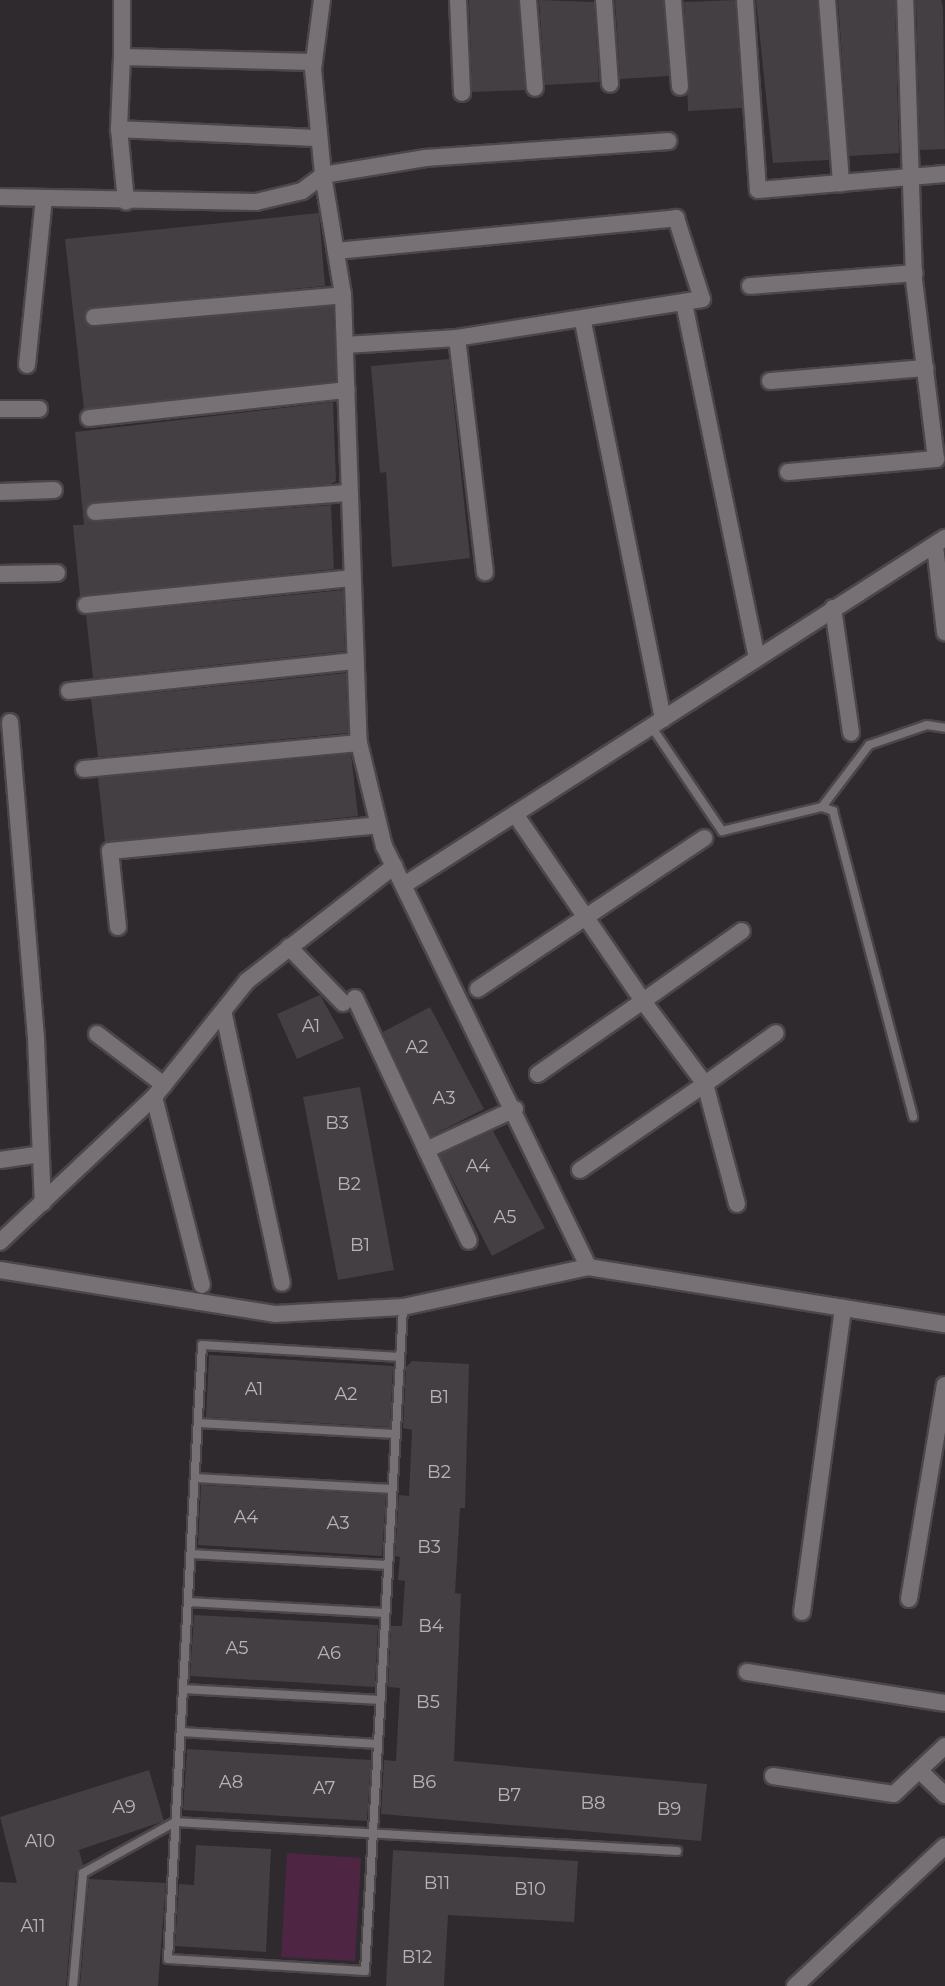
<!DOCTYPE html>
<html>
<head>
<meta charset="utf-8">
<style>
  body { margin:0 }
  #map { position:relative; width:945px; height:1986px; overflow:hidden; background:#2e2a2d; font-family:Montserrat,sans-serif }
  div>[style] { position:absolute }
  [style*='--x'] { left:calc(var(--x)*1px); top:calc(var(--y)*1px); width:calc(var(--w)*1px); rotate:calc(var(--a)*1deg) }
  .green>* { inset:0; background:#4f2544 }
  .building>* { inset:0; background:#443f43 }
  .roads { filter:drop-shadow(2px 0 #4b4649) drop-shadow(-2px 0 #4b4649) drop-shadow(0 2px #4b4649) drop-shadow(0 -2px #4b4649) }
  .service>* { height:8px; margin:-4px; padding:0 4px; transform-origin:4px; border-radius:4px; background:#777175 }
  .minor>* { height:16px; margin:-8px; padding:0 8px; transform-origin:8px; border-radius:8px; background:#777175 }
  span { translate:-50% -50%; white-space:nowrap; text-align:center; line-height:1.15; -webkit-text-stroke:7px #252023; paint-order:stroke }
  .number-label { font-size:18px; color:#b8b4b6 }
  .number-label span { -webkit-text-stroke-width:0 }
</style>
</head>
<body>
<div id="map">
  <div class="green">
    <i style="clip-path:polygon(287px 1853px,361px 1858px,355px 1961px,281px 1957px)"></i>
  </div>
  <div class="building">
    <i style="clip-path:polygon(469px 0,518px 0,525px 90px,472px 92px)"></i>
    <i style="clip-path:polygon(539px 0,594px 2px,599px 82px,545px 85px)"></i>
    <i style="clip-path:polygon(615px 0,663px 0,669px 76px,620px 79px)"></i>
    <i style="clip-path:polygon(735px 0,742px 108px,688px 111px,684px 2px)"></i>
    <i style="clip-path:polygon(756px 0,817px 0,829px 160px,773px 163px)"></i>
    <i style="clip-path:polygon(838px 0,895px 0,899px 153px,849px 156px)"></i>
    <i style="clip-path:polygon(916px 0,941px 0,943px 7px,945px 149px,920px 150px)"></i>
    <i style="clip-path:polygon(319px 213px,325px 286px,93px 307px,84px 319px,95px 327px,333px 306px,336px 381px,84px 409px,65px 239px)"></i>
    <i style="clip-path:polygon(449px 359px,470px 558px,392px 567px,386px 472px,380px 473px,371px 366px)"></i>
    <i style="clip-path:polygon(333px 402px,336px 481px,331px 484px,94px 502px,85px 512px,96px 522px,331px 505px,334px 569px,80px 596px,73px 525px,84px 525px,75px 432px)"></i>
    <i style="clip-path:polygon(343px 590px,345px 651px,93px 678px,86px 615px)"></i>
    <i style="clip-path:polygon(346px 673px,348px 733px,98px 757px,91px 699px)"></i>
    <i style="clip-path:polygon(351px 754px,358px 816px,105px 842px,98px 778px)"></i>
    <i style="clip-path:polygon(320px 995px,344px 1038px,297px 1059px,277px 1014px)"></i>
    <i style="clip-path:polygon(430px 1007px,484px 1109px,431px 1136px,383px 1032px)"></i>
    <i style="clip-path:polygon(360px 1087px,394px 1270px,338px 1280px,303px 1097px)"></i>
    <i style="clip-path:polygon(493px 1131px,545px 1228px,492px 1256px,440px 1155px)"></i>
    <i style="clip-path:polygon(209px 1355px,393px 1366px,390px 1427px,206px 1417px)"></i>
    <i style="clip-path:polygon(412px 1361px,469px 1364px,465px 1508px,460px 1508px,455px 1593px,461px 1594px,454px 1761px,707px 1784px,701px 1841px,381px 1814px,384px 1760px,396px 1761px,400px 1688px,388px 1687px,391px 1626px,402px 1626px,405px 1581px,398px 1580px,400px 1557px,395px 1556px,399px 1495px,409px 1496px,412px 1430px,403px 1428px,406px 1367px)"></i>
    <i style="clip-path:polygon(201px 1485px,386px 1495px,382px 1556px,198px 1545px)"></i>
    <i style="clip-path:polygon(194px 1615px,378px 1625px,375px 1687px,190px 1676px)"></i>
    <i style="clip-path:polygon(187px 1749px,371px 1760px,367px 1821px,183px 1810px)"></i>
    <i style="clip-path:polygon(149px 1770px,164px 1821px,79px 1850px,83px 1865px,76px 1872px,66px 1986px,0 1986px,0 1882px,17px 1883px,0 1817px)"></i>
    <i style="clip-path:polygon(196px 1845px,271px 1849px,266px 1952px,175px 1946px,179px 1884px,194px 1885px)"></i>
    <i style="clip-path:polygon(393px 1850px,578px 1861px,574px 1922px,448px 1915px,444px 1986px,386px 1986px)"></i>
    <i style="clip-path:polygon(89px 1879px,166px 1883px,158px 1986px,80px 1986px)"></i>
  </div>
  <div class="roads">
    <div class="service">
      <i style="--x:651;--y:726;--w:127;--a:55.9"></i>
      <i style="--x:722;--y:831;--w:103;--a:-13.5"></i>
      <i style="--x:822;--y:807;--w:12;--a:20"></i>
      <i style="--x:833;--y:811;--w:316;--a:75.3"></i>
      <i style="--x:822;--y:807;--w:78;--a:-52.8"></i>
      <i style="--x:869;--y:745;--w:61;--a:-19"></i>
      <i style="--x:927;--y:725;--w:18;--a:9"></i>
      <i style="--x:400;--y:1357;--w:198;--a:-176.5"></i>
      <i style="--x:202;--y:1345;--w:615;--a:93.17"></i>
      <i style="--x:168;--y:1959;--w:197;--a:3.5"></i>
      <i style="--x:365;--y:1971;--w:665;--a:-86.72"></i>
      <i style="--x:198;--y:1423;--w:197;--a:3.2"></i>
      <i style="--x:195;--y:1478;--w:197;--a:3.2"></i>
      <i style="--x:191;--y:1554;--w:197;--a:3.2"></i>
      <i style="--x:188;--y:1602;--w:197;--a:3.2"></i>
      <i style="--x:183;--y:1689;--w:198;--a:3.2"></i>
      <i style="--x:181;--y:1732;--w:197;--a:3.5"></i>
      <i style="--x:73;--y:1986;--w:113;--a:-84.9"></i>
      <i style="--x:83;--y:1873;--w:105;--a:-29"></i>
      <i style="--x:175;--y:1822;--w:503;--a:3.31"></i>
    </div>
    <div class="minor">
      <i style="--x:122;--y:0;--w:57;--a:90"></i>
      <i style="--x:122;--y:57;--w:192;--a:1.5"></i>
      <i style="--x:322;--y:0;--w:70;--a:97.4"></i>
      <i style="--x:313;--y:69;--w:106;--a:84.6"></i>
      <i style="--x:323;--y:175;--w:122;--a:80.5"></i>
      <i style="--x:343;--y:295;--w:448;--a:88"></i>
      <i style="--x:359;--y:743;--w:106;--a:76.4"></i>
      <i style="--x:384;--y:846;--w:468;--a:64.1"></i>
      <i style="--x:458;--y:0;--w:93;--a:87.5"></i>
      <i style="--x:528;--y:0;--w:88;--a:85.5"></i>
      <i style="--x:604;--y:0;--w:84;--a:85.9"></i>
      <i style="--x:673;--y:0;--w:87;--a:85.4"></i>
      <i style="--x:745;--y:0;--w:190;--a:86.1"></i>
      <i style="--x:758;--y:190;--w:188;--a:-4.9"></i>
      <i style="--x:827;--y:0;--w:184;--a:85.6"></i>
      <i style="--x:122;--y:57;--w:72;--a:92.4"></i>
      <i style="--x:119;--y:129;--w:200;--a:2.6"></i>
      <i style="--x:119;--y:129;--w:73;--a:84.5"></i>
      <i style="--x:0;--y:197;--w:256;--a:1.1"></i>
      <i style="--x:256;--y:202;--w:47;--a:-13.4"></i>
      <i style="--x:302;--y:191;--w:26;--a:-37"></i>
      <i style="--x:323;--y:175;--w:104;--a:-9.4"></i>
      <i style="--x:426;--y:158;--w:243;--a:-4"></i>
      <i style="--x:336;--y:251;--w:342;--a:-5.5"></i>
      <i style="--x:676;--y:218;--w:85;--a:72.2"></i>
      <i style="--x:702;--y:299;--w:248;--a:171"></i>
      <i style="--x:457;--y:338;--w:112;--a:176.4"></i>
      <i style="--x:750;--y:286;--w:165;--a:-4.5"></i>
      <i style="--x:684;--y:303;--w:359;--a:78.4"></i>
      <i style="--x:94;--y:317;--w:250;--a:-5"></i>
      <i style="--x:583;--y:322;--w:405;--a:78.6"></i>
      <i style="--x:457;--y:338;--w:236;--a:83.2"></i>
      <i style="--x:27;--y:365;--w:167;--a:-84.2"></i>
      <i style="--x:770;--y:381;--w:156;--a:-4.8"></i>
      <i style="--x:0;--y:409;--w:39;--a:0"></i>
      <i style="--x:89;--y:418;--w:259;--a:-6.2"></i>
      <i style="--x:788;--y:472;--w:149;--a:-5"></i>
      <i style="--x:936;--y:459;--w:181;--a:-97"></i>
      <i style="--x:914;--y:279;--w:279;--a:-91.8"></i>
      <i style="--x:0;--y:492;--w:54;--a:-2.1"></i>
      <i style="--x:95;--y:512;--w:255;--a:-4.3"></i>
      <i style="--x:935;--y:546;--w:87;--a:83.4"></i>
      <i style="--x:0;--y:574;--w:57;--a:-1"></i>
      <i style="--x:86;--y:605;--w:268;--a:-5.8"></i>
      <i style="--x:833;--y:608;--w:126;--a:81.8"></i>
      <i style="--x:69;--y:691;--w:288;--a:-6"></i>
      <i style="--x:10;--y:722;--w:317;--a:85.3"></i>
      <i style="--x:36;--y:1038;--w:165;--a:87.6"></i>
      <i style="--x:84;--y:769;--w:276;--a:-5.4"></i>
      <i style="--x:515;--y:814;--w:227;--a:55.6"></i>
      <i style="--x:643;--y:1001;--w:128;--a:145.2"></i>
      <i style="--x:404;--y:885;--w:643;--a:-32.68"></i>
      <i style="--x:118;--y:927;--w:76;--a:-96"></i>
      <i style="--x:110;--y:851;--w:269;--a:-5.5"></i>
      <i style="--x:289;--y:947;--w:78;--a:46"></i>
      <i style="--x:478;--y:989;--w:272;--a:-33.7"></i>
      <i style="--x:355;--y:998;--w:268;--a:64.9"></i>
      <i style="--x:224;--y:1015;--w:274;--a:77.8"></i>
      <i style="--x:97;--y:1034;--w:84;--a:37.3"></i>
      <i style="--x:154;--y:1097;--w:194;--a:75.7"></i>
      <i style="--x:426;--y:1150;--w:98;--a:-24.7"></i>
      <i style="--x:0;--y:1160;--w:41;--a:-8.3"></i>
      <i style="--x:580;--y:1170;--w:152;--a:-34.5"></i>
      <i style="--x:705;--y:1084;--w:104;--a:-126.8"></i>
      <i style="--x:643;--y:1001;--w:121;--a:-35.3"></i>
      <i style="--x:737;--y:1204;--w:124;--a:-104.9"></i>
      <i style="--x:705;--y:1084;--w:87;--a:-35.7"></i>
      <i style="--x:0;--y:1242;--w:212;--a:-43.3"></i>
      <i style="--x:154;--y:1097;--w:149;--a:-51.3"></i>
      <i style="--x:247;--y:981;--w:187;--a:-38"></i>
      <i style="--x:0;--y:1270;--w:278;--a:9.1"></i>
      <i style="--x:275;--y:1314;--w:128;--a:-3.1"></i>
      <i style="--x:403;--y:1307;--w:189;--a:-12.2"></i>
      <i style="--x:588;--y:1267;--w:362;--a:9.1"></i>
      <i style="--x:909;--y:1599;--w:217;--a:-80.5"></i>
      <i style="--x:802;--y:1612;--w:307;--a:-82.3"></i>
      <i style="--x:747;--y:1672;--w:200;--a:8.9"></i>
      <i style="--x:920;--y:1771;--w:35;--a:44"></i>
      <i style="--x:773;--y:1776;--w:122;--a:8.5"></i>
      <i style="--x:894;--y:1794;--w:70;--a:-43.3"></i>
      <i style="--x:795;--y:1986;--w:205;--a:-43"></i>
    </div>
  </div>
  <div class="number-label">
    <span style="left:311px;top:1026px">A1</span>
    <span style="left:417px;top:1047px">A2</span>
    <span style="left:444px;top:1098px">A3</span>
    <span style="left:337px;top:1123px">B3</span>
    <span style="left:478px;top:1166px">A4</span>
    <span style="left:349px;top:1184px">B2</span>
    <span style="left:505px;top:1217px">A5</span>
    <span style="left:360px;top:1245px">B1</span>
    <span style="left:254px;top:1389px">A1</span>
    <span style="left:346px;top:1394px">A2</span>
    <span style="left:439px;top:1397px">B1</span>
    <span style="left:439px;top:1472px">B2</span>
    <span style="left:246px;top:1517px">A4</span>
    <span style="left:338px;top:1523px">A3</span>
    <span style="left:429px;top:1547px">B3</span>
    <span style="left:431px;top:1626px">B4</span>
    <span style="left:237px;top:1648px">A5</span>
    <span style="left:329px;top:1653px">A6</span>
    <span style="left:428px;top:1702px">B5</span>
    <span style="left:231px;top:1782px">A8</span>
    <span style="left:424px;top:1782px">B6</span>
    <span style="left:324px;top:1788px">A7</span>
    <span style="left:509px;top:1795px">B7</span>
    <span style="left:593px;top:1803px">B8</span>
    <span style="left:124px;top:1807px">A9</span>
    <span style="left:669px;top:1809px">B9</span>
    <span style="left:40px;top:1841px">A10</span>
    <span style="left:437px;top:1883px">B11</span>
    <span style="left:530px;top:1889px">B10</span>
    <span style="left:33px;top:1926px">A11</span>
    <span style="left:417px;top:1957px">B12</span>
  </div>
</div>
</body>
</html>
